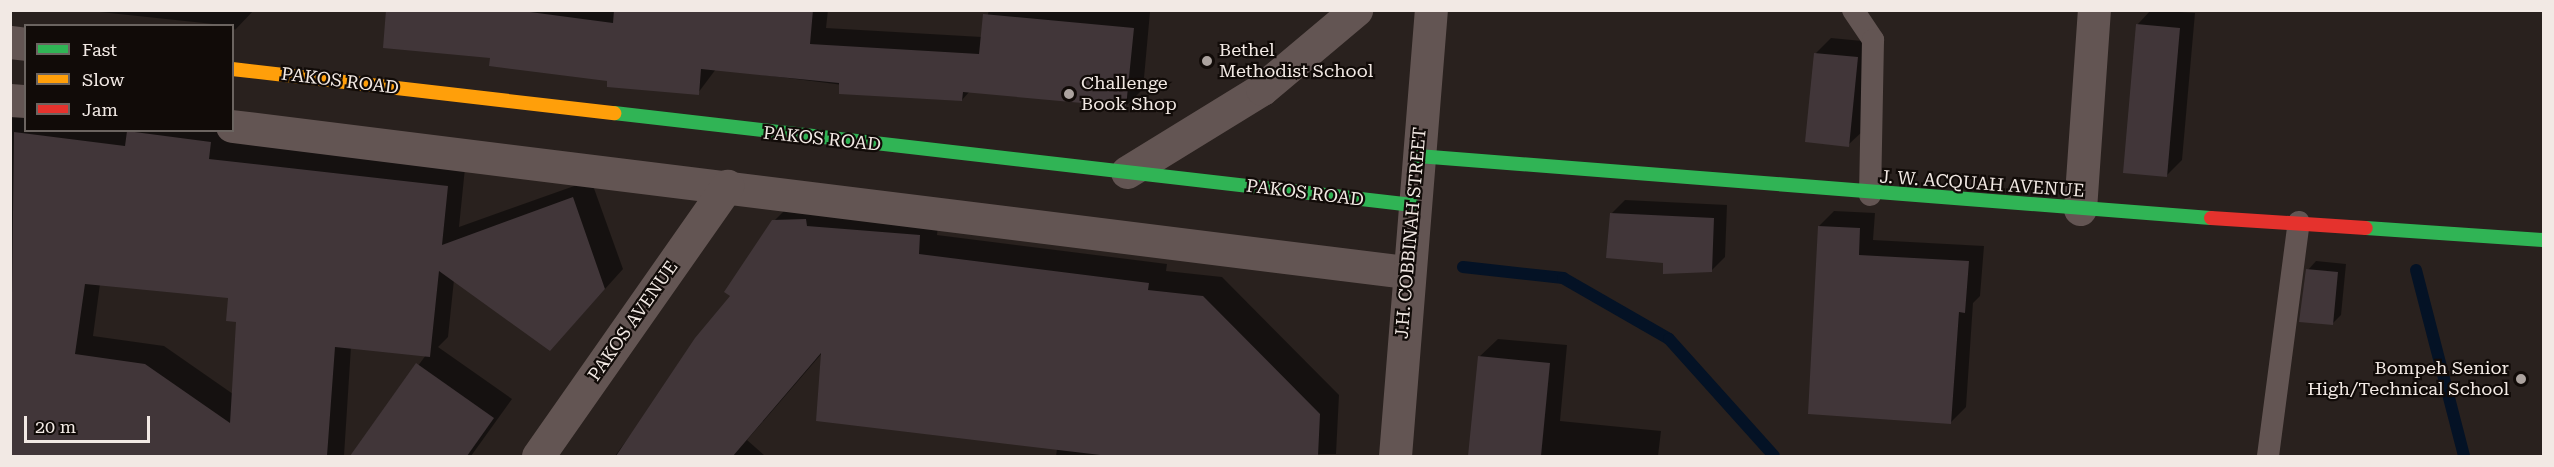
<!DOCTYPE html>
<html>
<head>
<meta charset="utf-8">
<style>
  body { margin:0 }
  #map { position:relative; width:2554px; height:467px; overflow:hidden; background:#29211e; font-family:"Roboto Serif",serif }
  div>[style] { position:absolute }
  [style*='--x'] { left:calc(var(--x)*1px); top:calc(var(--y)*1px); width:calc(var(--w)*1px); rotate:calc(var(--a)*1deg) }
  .shadow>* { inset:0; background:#0007 }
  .stream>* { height:12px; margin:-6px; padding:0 6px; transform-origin:6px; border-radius:6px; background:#041225 }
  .building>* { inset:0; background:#413639 }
  .lane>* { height:22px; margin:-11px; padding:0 11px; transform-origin:11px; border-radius:11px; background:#635553 }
  .street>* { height:33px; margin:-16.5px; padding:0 16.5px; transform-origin:16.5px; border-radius:16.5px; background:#635553 }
  .fast>* { height:14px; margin:-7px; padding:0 7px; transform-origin:7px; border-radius:7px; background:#30b455 }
  .slow>* { height:14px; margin:-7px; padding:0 7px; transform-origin:7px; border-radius:7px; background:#ff9f0a }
  .jam>* { height:14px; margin:-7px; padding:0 7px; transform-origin:7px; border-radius:7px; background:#e5322d }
  .dots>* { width:16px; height:16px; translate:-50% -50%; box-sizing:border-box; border:3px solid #110b08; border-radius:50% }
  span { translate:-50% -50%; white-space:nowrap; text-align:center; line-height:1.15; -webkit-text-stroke:4.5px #110b08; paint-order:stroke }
  .poi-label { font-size:18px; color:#f2e9e4 }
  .left { translate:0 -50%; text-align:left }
  .right { translate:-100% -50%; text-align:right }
  .street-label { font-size:18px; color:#f2e9e4 }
  .frame { position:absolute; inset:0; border:12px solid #f2e9e4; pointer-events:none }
  .legend { position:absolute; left:24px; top:24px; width:210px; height:108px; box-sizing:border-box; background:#110b08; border:2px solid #6b6460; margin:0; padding:8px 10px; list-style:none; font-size:18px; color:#f2e9e4 }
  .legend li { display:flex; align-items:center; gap:12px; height:30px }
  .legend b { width:30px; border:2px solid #6b6460 }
  .scale { position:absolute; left:24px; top:416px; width:126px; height:27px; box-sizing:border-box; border:3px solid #f2e9e4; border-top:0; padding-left:8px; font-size:18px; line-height:21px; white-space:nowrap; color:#f2e9e4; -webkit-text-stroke:4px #110b08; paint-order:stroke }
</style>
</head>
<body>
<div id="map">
  <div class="shadow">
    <i style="clip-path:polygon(81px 10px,254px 10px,235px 30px,232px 26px)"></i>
    <i style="clip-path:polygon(388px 10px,828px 10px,826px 28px,982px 37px,989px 10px,1150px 12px,1143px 89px,1126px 106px,970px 91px,962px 100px,716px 69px,698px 93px,492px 56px)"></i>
    <i style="clip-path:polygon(2151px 10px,2195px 13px,2182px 160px,2166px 176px,2137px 25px)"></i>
    <i style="clip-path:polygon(1831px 38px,1873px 42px,1864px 130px,1848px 145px,1816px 53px)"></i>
    <i style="clip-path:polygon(evenodd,10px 112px,26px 113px,26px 130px,228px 130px,226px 141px,465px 168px,459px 227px,591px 180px,623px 269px,568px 330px,454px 280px,448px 337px,438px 347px,512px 399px,471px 456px,351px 456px,426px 355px,351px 347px,344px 456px,10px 456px,10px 402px,18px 382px,10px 379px,10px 112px,100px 284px,230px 296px,237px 321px,233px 394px,164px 346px,93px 336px,100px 284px)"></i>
    <i style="clip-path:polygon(1625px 200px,1727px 205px,1725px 257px,1711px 271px,1665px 261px,1611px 214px)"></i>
    <i style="clip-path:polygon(793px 202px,939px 217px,937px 235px,1167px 264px,1166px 271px,1222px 277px,1339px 395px,1336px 454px,1056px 456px,1057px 449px,823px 352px,747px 440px,765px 456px,615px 456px,733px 296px,774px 221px)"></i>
    <i style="clip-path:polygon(1834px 211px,1875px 213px,1873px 240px,1984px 246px,1980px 296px,1973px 303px,1966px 407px,1951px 422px,1819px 226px)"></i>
    <i style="clip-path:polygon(2316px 261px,2346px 264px,2341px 315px,2333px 323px,2308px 270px)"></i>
    <i style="clip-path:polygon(1498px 339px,1567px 345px,1560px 421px,1661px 431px,1658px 456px,1469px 456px,1479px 357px)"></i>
  </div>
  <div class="stream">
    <i style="--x:1463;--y:267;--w:101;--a:6.3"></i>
    <i style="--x:1563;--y:278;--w:122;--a:29.9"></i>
    <i style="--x:1669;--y:339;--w:157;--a:48.1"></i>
    <i style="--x:2416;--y:270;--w:192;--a:75.5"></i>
  </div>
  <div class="building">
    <i style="clip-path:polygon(386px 10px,515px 10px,613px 23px,614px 10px,813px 10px,810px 44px,979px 54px,983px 14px,1134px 28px,1126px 107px,963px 92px,962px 101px,839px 94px,839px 83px,701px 69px,699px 95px,607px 87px,607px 81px,489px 66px,490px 58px,383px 48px)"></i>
    <i style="clip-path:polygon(2136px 24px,2180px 28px,2167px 177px,2123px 173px)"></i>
    <i style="clip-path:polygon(1814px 53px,1858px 57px,1849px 147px,1805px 142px)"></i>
    <i style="clip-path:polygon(evenodd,127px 131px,211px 142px,209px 159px,448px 186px,442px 245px,573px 197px,605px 289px,550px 351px,439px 271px,430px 357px,335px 347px,327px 456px,10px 456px,14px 132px,125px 146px,127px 131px,85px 284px,228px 298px,226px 321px,236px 322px,230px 423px,145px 364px,75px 354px,85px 284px)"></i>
    <i style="clip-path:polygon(1610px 213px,1714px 218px,1712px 272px,1663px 274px,1663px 263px,1606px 258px)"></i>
    <i style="clip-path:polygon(806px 219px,807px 226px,920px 235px,919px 254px,1149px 283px,1148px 290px,1203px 296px,1320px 414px,1318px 456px,1109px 456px,816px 421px,821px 353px,733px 456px,616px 456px,695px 338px,730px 296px,724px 292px,772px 220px)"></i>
    <i style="clip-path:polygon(1818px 226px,1860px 228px,1859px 255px,1969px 261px,1965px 313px,1959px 312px,1951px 424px,1808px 414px)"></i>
    <i style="clip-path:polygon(2306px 269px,2338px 272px,2333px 325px,2299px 322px)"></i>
    <i style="clip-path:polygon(1478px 356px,1550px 363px,1541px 456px,1468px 456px)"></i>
    <i style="clip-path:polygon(416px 363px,494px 418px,467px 456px,350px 456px)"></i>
  </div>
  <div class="lane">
    <i style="--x:1853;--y:10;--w:36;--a:56"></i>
    <i style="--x:1873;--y:40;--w:155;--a:91.1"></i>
    <i style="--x:2268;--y:456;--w:236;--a:-82.5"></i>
  </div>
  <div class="street">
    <i style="--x:10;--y:42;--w:16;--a:7"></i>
    <i style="--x:10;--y:100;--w:16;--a:4"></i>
    <i style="--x:232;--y:126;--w:1182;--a:7.09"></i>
    <i style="--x:1127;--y:172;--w:158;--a:-31.6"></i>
    <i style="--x:1262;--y:89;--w:123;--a:-40"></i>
    <i style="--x:2080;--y:209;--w:199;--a:-86"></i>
    <i style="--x:538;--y:456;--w:330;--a:-55"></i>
    <i style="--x:1395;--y:456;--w:447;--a:-85.4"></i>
  </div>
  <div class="fast">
    <i style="--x:614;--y:113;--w:804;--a:6.57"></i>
    <i style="--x:1418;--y:156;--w:795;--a:4.47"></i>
    <i style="--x:2366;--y:228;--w:178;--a:3.9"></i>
  </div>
  <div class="slow">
    <i style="--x:232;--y:69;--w:385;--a:6.6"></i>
  </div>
  <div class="jam">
    <i style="--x:2211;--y:218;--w:155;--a:3.7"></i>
  </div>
  <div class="dots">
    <i style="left:1207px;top:61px;background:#aca39f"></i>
    <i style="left:1069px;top:94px;background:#aca39f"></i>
    <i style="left:2521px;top:379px;background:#aca39f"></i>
  </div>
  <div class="poi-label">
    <span class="left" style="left:1219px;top:61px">Bethel<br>Methodist School</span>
    <span class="left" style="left:1081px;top:94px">Challenge<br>Book Shop</span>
    <span class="right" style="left:2509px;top:379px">Bompeh Senior<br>High/Technical School</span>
  </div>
  <div class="street-label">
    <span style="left:340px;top:81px;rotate:7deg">PAKOS ROAD</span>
    <span style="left:822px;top:139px;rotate:6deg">PAKOS ROAD</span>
    <span style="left:1982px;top:184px;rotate:4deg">J. W. ACQUAH AVENUE</span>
    <span style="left:1305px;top:193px;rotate:7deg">PAKOS ROAD</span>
    <span style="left:1411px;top:233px;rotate:-85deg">J.H. COBBINAH STREET</span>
    <span style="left:633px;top:321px;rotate:-55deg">PAKOS AVENUE</span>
  </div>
  <div class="frame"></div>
  <ul class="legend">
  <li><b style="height:8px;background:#30b455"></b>Fast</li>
  <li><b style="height:8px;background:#ff9f0a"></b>Slow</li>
  <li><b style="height:8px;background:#e5322d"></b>Jam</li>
  </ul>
  <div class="scale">20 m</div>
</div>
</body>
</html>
